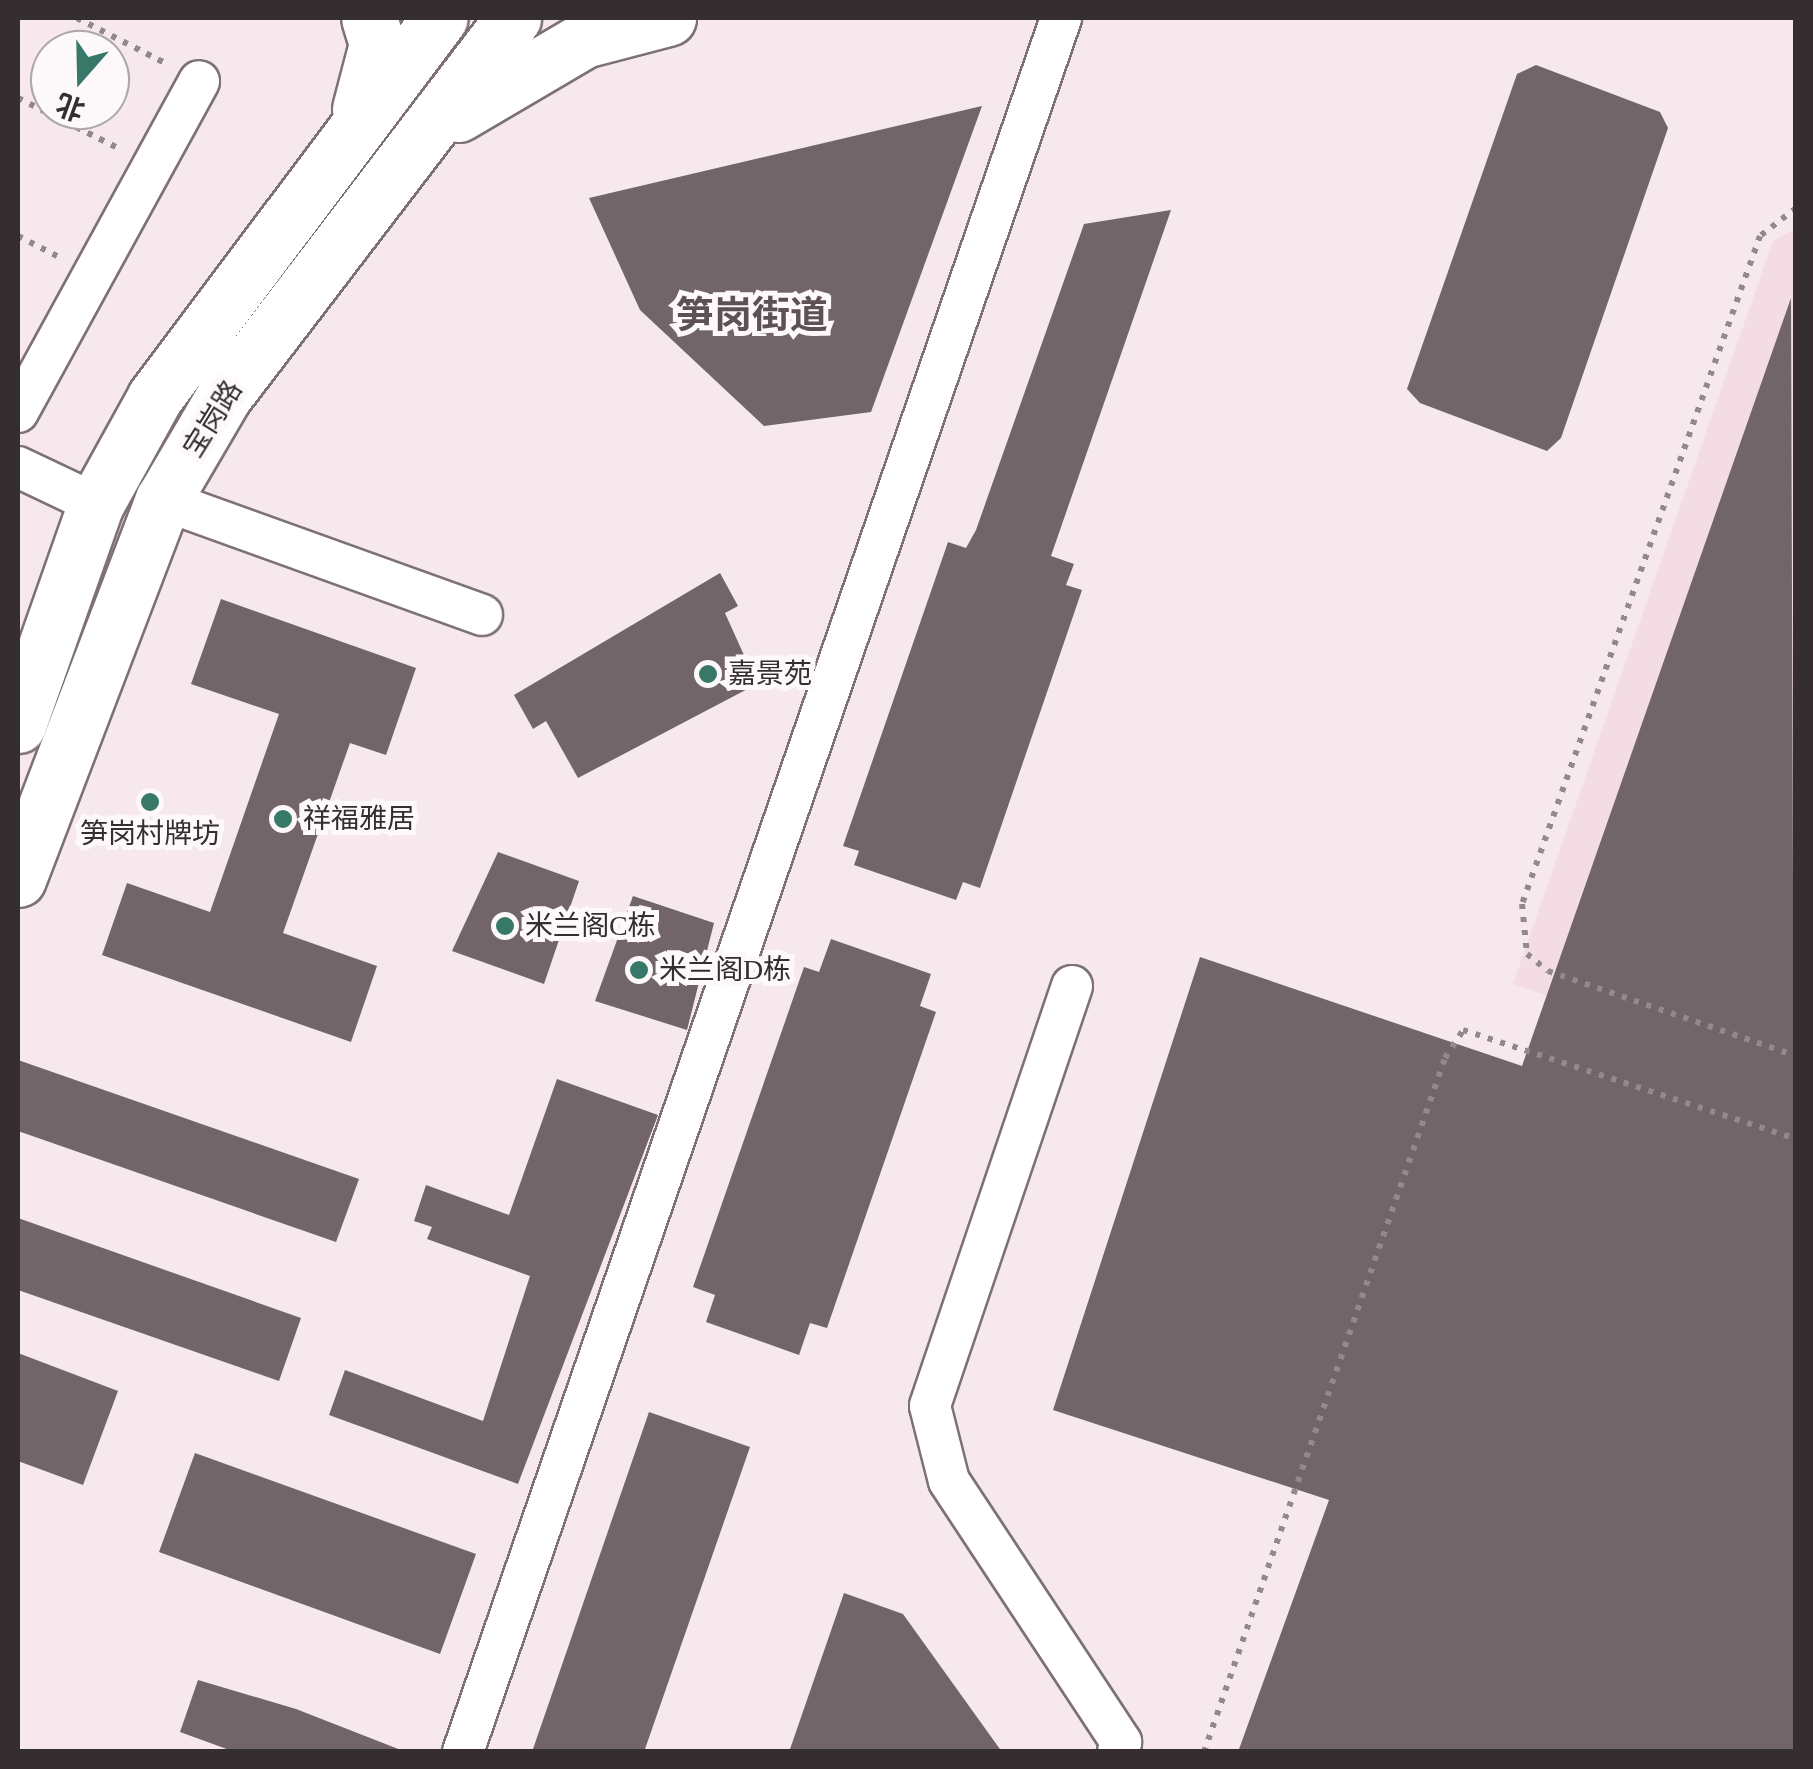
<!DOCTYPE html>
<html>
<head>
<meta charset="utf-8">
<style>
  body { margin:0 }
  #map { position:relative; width:1813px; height:1769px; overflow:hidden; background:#f6e8ed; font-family:"Times New Roman","Noto Sans SC",serif }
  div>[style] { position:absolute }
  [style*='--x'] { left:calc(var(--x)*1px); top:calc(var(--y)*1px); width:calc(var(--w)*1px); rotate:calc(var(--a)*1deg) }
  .built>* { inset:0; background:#f3dce4 }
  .building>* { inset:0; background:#716569 }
  .path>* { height:6px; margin-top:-3px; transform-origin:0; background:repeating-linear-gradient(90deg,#93898c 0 5px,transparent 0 13px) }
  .roads { filter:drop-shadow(2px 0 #7d7175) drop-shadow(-2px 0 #7d7175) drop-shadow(0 2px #7d7175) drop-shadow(0 -2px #7d7175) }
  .minor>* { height:40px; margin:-20px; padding:0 20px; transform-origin:20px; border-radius:20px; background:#fff }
  .secondary>* { height:55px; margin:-27.5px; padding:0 27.5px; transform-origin:27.5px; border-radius:27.5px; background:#fff }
  .dots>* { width:28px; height:28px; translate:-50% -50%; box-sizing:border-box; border:5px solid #fdf8fa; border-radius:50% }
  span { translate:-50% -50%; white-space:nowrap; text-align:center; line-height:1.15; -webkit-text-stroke:10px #fdf8fa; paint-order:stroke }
  .street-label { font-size:28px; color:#342e30 }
  .poi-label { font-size:28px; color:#342e30 }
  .left { translate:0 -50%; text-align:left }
  .district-label { font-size:38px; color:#5d5155; font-weight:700 }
  .frame { position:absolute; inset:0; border:20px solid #342e30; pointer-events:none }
  .north { position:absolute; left:30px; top:30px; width:100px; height:100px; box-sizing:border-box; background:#fdf8fa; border:2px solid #ada7a9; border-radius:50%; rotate:200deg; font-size:28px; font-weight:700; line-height:40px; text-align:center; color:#342e30 }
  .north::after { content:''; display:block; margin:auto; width:35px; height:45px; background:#377868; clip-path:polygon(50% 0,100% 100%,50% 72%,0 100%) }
</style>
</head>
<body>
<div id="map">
  <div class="built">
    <i style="clip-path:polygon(1795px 229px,1795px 1081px,1513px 984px,1773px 241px)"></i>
  </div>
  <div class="building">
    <i style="clip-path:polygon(1536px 65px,1660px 112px,1668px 128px,1561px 438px,1547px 451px,1420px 403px,1407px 389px,1517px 74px)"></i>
    <i style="clip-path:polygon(982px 106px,871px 412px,764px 426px,640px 310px,589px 198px)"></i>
    <i style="clip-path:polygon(1171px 210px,1051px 556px,1074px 564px,1066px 585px,1082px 590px,980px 888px,963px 882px,956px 900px,854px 865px,859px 851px,843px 846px,948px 542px,966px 548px,976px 530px,1084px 224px)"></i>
    <i style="clip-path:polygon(1791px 298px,1796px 1752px,1238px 1752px,1329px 1500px,1053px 1410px,1200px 957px,1522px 1066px)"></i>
    <i style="clip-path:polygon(720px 573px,738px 606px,725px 613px,757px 684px,578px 778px,546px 721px,533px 729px,514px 695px)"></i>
    <i style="clip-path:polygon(221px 599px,416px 668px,386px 755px,350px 743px,283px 933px,377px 966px,351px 1042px,102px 955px,127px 883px,210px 912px,279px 714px,191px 684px)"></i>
    <i style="clip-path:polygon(498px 852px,579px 881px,544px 984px,452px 951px)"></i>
    <i style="clip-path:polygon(633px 896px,714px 923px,687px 1030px,595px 1001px)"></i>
    <i style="clip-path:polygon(831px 939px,931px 974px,920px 1006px,936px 1012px,827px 1328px,810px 1323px,799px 1355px,706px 1322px,715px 1295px,693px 1287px,804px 967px,819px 972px)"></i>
    <i style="clip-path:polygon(18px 1060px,359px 1179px,336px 1242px,18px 1131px)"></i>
    <i style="clip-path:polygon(557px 1079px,658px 1115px,518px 1484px,329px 1415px,345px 1370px,483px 1421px,530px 1276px,427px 1239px,432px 1227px,414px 1221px,426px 1185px,509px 1215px)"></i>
    <i style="clip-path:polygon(18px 1218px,301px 1318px,279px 1381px,18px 1290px)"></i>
    <i style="clip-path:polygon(18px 1353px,118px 1391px,83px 1485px,18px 1461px)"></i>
    <i style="clip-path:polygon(649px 1412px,750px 1447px,644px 1752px,532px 1752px)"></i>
    <i style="clip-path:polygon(195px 1453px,476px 1554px,440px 1654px,159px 1552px)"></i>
    <i style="clip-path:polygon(844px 1593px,903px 1614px,1002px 1752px,789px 1752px)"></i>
    <i style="clip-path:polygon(198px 1680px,296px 1709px,406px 1752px,235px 1752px,180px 1732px)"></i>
  </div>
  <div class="path">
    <i style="--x:77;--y:18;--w:101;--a:27.1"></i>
    <i style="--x:18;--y:98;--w:114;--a:26.6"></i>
    <i style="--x:1796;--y:208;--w:46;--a:142.1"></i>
    <i style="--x:1760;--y:236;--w:709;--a:109.61"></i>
    <i style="--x:1522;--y:904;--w:50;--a:84.3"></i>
    <i style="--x:1527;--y:954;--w:27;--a:39"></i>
    <i style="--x:1548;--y:971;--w:262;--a:18.9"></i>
    <i style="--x:18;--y:236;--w:48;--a:27.1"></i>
    <i style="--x:1204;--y:1752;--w:735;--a:-70.85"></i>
    <i style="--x:1445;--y:1058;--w:33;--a:-57"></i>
    <i style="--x:1463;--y:1030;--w:350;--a:18.1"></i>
  </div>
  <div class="roads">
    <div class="minor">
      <i style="--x:18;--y:412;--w:377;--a:-61.3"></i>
      <i style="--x:18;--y:467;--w:86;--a:25.4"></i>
      <i style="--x:163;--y:500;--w:339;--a:19.8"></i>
      <i style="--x:1072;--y:986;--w:443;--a:108.7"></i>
      <i style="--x:930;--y:1406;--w:77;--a:75.8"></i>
      <i style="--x:949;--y:1481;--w:313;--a:56.6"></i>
      <i style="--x:1121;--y:1742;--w:10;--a:107"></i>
      <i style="--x:463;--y:1752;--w:1834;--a:-70.97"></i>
    </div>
    <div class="secondary">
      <i style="--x:360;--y:109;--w:67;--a:-75.3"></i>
      <i style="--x:377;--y:44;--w:27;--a:-107"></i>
      <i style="--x:458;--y:114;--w:146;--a:-30.4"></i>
      <i style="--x:584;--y:40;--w:87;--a:-14.7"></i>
      <i style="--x:18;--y:725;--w:234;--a:-70.6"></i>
      <i style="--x:96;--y:504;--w:122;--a:-61.1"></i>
      <i style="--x:155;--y:397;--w:474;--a:-53.1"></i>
      <i style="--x:18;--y:879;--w:406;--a:-69.1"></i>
      <i style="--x:163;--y:500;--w:121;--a:-59.6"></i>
      <i style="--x:224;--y:396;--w:476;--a:-52.6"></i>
    </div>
  </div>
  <div class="dots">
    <i style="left:708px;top:674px;background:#377868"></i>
    <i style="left:150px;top:802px;background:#377868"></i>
    <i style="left:283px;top:819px;background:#377868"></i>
    <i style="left:505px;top:926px;background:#377868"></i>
    <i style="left:639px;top:970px;background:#377868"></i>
  </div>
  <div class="street-label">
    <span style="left:213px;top:419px;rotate:-58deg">宝岗路</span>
  </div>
  <div class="poi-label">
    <span class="left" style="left:728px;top:674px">嘉景苑</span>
    <span class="left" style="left:303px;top:819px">祥福雅居</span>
    <span style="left:150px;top:834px">笋岗村牌坊</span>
    <span class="left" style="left:525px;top:926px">米兰阁C栋</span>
    <span class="left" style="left:659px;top:970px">米兰阁D栋</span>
  </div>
  <div class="district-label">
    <span style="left:752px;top:316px">笋岗街道</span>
  </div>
  <div class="frame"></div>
  <div class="north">北</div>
</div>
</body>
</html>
